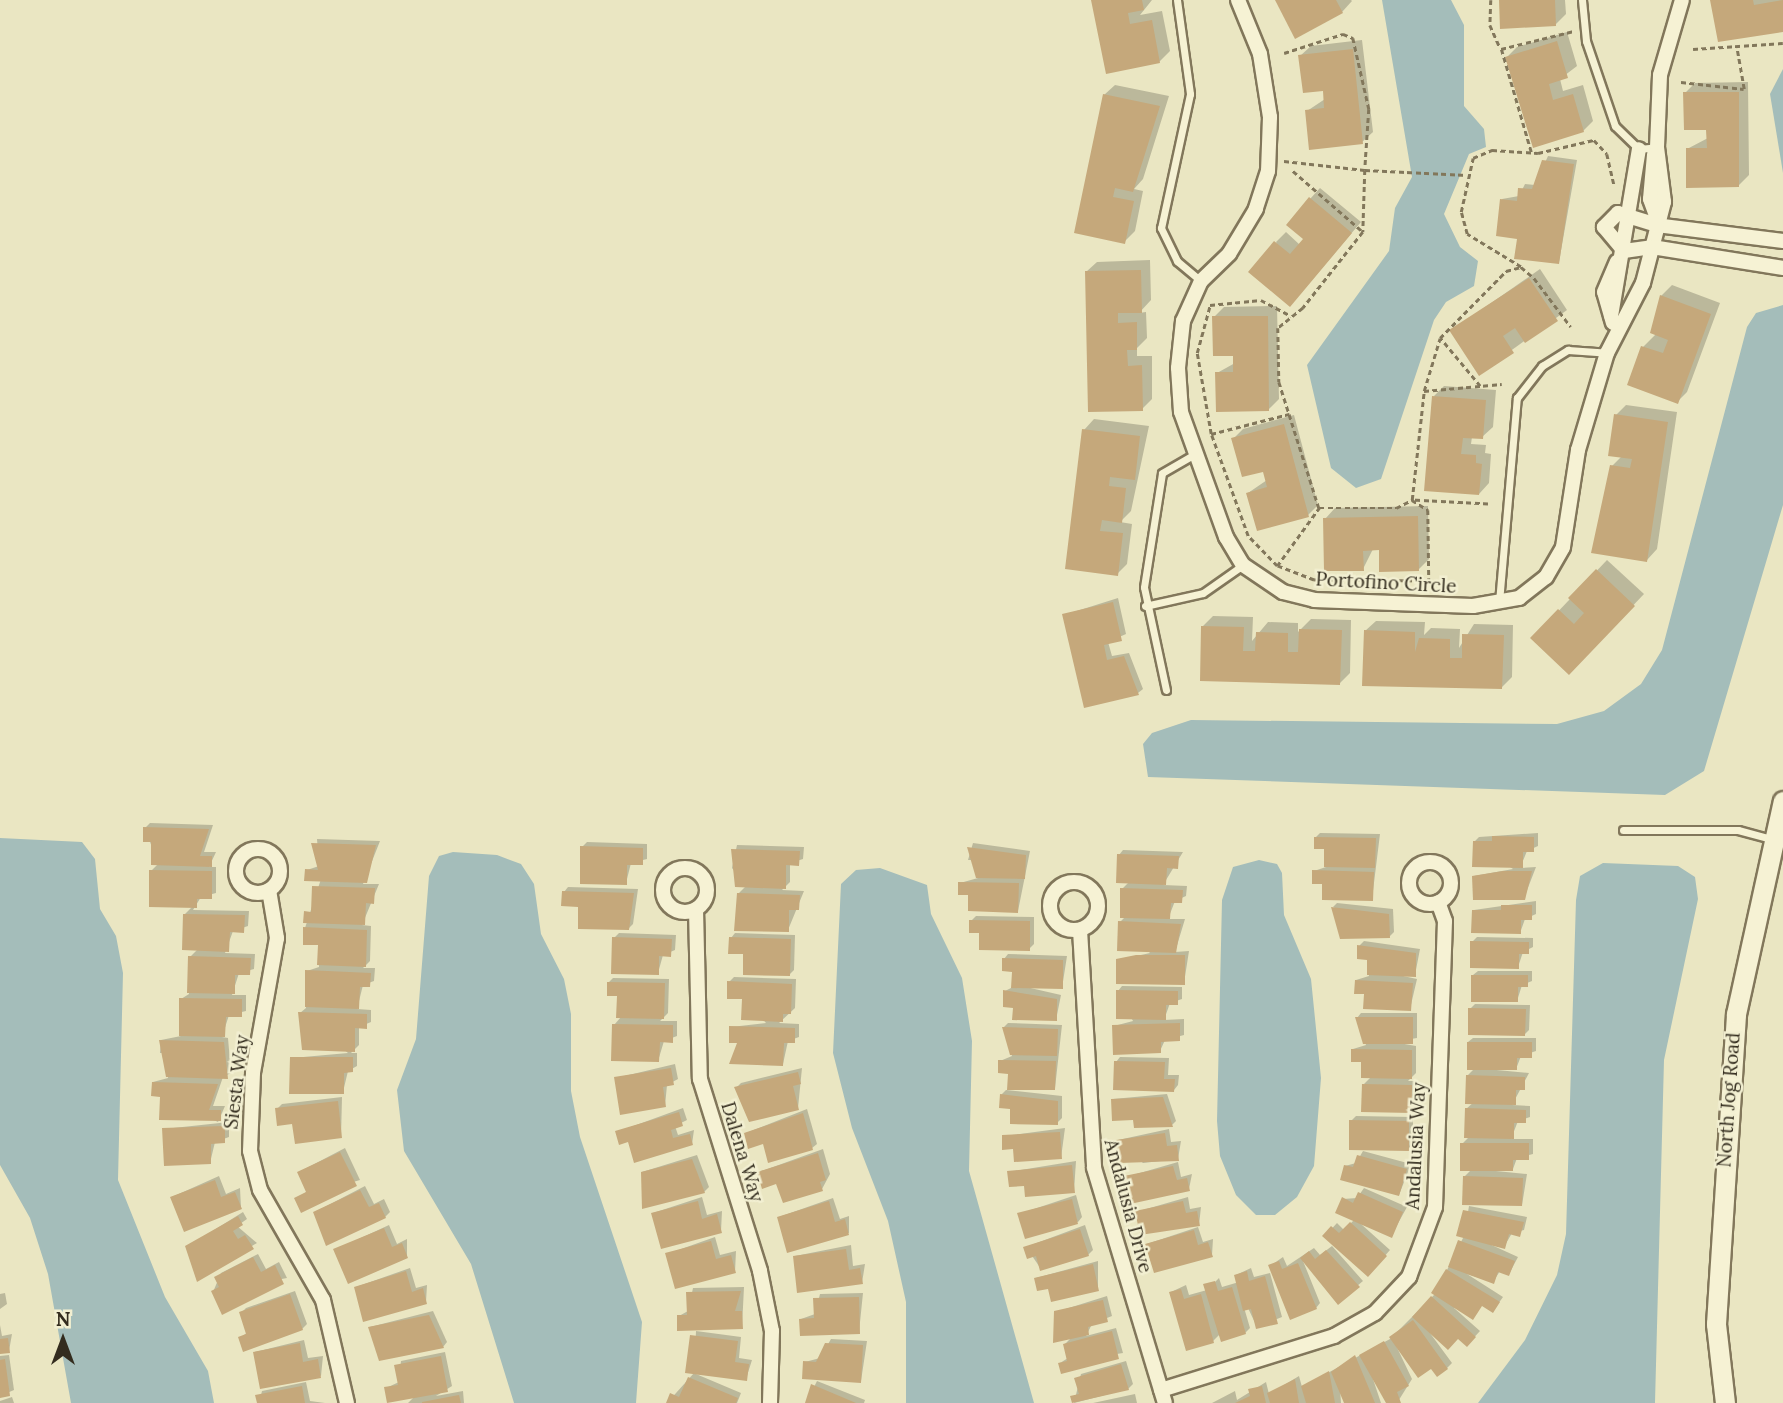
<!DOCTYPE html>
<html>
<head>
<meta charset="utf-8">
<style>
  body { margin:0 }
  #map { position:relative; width:1783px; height:1403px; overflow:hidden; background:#eae6c2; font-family:Lora,serif }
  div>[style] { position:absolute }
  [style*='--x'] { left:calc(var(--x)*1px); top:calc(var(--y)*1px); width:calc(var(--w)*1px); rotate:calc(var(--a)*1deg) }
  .water>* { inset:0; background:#a4bdba }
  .shadow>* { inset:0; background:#0003 }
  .building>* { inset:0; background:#c5a87b }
  .path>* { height:2.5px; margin-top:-1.25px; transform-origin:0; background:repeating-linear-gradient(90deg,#82775b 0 5px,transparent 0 8.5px) }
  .roads { filter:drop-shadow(2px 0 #82775b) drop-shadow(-2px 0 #82775b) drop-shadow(0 2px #82775b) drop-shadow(0 -2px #82775b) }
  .service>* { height:7px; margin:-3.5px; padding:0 3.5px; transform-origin:3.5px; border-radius:3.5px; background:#f6f2d4 }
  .minor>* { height:14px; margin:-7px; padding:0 7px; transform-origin:7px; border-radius:7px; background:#f6f2d4 }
  .minor>.ring { margin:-7px; padding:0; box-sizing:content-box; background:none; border:14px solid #f6f2d4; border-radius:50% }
  .tertiary>* { height:19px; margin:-9.5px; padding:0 9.5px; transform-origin:9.5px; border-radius:9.5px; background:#f6f2d4 }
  span { translate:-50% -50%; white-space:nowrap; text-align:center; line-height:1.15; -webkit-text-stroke:5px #f2efd1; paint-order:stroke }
  .street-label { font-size:19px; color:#332c1e }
  .north { position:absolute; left:28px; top:1305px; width:70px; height:70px; -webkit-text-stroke:5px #f2efd1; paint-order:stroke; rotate:0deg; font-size:19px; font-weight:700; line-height:28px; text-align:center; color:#332c1e }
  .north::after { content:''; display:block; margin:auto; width:24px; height:32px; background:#332c1e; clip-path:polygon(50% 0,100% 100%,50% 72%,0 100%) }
</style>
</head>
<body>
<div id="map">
  <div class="water">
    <i style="clip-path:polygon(1382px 0,1451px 0,1464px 25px,1464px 106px,1484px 129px,1486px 147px,1469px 154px,1444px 214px,1460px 247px,1478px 261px,1474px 286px,1446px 302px,1434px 320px,1381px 479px,1356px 488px,1331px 468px,1307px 365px,1389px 251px,1395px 208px,1412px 177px)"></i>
    <i style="clip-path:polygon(1783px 69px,1783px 173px,1770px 94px)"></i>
    <i style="clip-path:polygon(1783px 305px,1783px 505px,1704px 771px,1665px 795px,1148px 777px,1143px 744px,1152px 733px,1191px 720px,1557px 724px,1604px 711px,1641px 684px,1662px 650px,1747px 327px,1756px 313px)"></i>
    <i style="clip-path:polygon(0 838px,82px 842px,95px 859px,100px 909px,116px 936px,123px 973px,118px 1180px,165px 1297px,208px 1371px,214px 1403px,71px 1403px,48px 1274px,30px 1218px,0 1165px)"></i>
    <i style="clip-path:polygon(453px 852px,497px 855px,521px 864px,534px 884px,541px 934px,564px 979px,571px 1014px,571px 1091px,580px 1137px,642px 1322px,636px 1403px,514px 1403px,471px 1264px,404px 1151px,397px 1090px,416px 1039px,429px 876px,439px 856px)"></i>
    <i style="clip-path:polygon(1259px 860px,1277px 864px,1282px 873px,1284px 915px,1311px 979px,1321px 1078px,1314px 1166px,1297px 1197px,1275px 1215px,1256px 1215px,1236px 1195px,1220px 1156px,1217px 1121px,1222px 900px,1233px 867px)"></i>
    <i style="clip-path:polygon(1603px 863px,1678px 866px,1695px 877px,1698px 899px,1664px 1060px,1655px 1403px,1478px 1403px,1525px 1340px,1557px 1275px,1566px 1234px,1576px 900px,1580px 876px)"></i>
    <i style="clip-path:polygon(880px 868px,927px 885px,931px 914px,962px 978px,972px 1041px,969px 1171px,1034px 1403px,906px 1403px,906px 1302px,888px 1221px,852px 1128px,833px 1053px,841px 884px,856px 870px)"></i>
  </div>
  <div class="shadow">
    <i style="clip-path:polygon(1093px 0,1152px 0,1140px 15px,1162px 11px,1170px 51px,1159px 62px)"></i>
    <i style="clip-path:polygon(1275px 0,1351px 0,1352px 1px,1342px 12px)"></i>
    <i style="clip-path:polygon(1501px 0,1565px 0,1566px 14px,1555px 25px)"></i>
    <i style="clip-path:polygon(1712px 0,1783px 0,1783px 30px)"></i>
    <i style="clip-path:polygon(1567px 32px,1577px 66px,1560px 79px,1563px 91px,1583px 85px,1593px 121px,1583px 131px,1507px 57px,1517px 47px)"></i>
    <i style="clip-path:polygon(1362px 40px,1373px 132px,1362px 142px,1307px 111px,1325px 99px,1324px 89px,1300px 56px,1311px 46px)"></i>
    <i style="clip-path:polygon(1748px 82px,1749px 175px,1739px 185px,1687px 149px,1708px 138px,1708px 129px,1685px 93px,1695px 83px)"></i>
    <i style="clip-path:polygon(1115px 85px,1169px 96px,1143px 179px,1134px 189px,1143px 191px,1135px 231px,1124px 242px,1076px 231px,1104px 95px)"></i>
    <i style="clip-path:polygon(1548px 156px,1577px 160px,1559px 262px,1519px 237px,1502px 199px,1519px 196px,1525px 184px,1535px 185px)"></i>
    <i style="clip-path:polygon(1320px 188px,1361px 222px,1300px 294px,1276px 242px,1286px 232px,1300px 245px,1305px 239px,1310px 199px)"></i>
    <i style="clip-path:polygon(1150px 260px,1151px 300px,1139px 313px,1146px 312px,1147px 338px,1137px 348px,1137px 356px,1152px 356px,1152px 399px,1142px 409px,1086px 272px,1097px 262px)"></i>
    <i style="clip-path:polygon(1540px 269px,1567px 310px,1480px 373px,1451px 331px)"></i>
    <i style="clip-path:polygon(1672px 285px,1720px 303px,1687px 392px,1677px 402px,1629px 384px,1643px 347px,1656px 334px,1661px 296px)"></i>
    <i style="clip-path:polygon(1277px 306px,1279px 399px,1268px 410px,1217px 373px,1235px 363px,1235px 354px,1214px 317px,1224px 307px)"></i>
    <i style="clip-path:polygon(1444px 386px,1496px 390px,1493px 427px,1482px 437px,1472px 437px,1471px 444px,1486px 445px,1485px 453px,1491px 454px,1489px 483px,1479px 494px,1434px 396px)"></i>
    <i style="clip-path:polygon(1626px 405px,1677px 412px,1657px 549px,1647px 560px,1612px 466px,1622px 456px,1616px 415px)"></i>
    <i style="clip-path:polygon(1294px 415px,1318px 505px,1308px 515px,1248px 493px,1267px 480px,1264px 470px,1233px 439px,1243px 429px)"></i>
    <i style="clip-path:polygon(1094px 419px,1149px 426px,1131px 511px,1120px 522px,1132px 524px,1127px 564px,1117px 574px,1067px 568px,1084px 430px)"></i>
    <i style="clip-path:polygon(1428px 506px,1429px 559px,1419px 569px,1381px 549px,1373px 549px,1363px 569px,1325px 519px,1335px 508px)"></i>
    <i style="clip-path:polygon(1607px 560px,1644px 594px,1569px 673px,1533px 638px)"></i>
    <i style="clip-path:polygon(1118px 598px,1126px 634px,1108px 642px,1112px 656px,1129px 653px,1143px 689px,1138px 693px,1064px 615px)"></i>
    <i style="clip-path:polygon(1213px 616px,1253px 617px,1252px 641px,1268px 622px,1298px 623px,1298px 632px,1311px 619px,1351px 620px,1350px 673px,1340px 683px,1201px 680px,1203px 626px)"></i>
    <i style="clip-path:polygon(1376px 621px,1425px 622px,1424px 635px,1431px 628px,1460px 629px,1459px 648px,1474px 624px,1513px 625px,1512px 677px,1502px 687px,1364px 684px,1365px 631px)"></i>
    <i style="clip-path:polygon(150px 823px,213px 825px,204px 852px,216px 852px,209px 867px,216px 867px,216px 893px,201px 897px,193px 910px,249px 911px,248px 926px,233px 931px,225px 953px,255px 954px,254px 969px,239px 973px,232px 995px,246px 995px,246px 1011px,229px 1015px,222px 1037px,228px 1038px,231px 1073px,223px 1077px,213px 1106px,225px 1106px,218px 1122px,162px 1095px,153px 1082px,168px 1078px,168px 1053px,160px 1053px,161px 1040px,181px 1036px,181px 999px,189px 994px,190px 957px,198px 949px,184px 915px,192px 907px,151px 871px,158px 864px,145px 828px)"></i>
    <i style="clip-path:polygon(1320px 833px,1380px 834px,1372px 899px,1324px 882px,1314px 871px,1326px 867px,1326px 847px,1316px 837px)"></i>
    <i style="clip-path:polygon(1538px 833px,1538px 846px,1527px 851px,1520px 868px,1536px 867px,1524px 898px,1474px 876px,1513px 869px,1474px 842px,1479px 837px)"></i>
    <i style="clip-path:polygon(317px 839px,380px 841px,363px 884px,379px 884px,362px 925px,371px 926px,370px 961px,363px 968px,375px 968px,374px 981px,363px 985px,357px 1009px,371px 1010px,371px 1022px,359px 1027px,359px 1045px,351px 1053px,357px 1053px,357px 1066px,348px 1071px,343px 1092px,292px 1058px,348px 1053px,300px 1013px,306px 1008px,307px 971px,319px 967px,319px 943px,305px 928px,321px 879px,307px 870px,319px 866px)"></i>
    <i style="clip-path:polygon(587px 842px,647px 844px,647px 859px,631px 863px,626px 883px,582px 847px)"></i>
    <i style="clip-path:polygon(973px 843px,1030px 851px,1018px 911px,960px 883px,978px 878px,978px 860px,968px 860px)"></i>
    <i style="clip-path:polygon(737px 845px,804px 847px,803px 859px,790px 863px,790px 882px,782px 890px,804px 891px,788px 930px,738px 894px,746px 886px,732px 868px)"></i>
    <i style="clip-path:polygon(1123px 850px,1183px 852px,1163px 885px,1187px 886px,1186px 896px,1175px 901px,1168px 919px,1185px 919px,1175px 952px,1189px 951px,1184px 983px,1118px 960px,1150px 953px,1120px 922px,1126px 916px,1122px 889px,1129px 882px,1119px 855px)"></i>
    <i style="clip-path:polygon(568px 887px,638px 889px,633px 924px,628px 929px,580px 905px,564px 892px)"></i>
    <i style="clip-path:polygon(1536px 901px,1536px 914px,1525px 919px,1520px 933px,1474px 910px)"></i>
    <i style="clip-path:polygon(1337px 903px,1393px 909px,1394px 932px,1389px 937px,1333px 907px)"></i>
    <i style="clip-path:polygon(976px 916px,1034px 917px,1034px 944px,1029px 949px,981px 931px,971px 921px)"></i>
    <i style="clip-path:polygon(619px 933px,676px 935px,675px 950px,663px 955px,658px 973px,614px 938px)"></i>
    <i style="clip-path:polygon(735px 933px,795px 935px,794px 970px,790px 974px,745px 953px,731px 938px)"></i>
    <i style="clip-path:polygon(1477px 937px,1533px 938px,1533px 947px,1523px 952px,1518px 967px,1472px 942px)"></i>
    <i style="clip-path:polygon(1364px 941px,1420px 949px,1415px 975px,1394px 974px,1417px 979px,1410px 1009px,1366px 992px,1356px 980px,1369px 976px,1369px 958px,1359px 946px)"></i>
    <i style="clip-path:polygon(1008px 954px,1067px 956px,1062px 988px,1026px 987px,1061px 995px,1056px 1020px,1014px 1006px,1005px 991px,1013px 987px,1013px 970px,1004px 959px)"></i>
    <i style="clip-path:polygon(1478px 971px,1532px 971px,1532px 981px,1522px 985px,1517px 1001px,1473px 975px)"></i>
    <i style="clip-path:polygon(734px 977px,796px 979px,795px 1008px,779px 1023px,799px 1024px,799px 1037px,788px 1041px,783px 1064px,739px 1041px,731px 1027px,766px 1023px,729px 982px)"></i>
    <i style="clip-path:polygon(613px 978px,669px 979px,668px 1013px,660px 1021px,677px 1021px,677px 1036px,664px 1041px,658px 1061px,614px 1025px,621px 1017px,618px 995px,608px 983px)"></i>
    <i style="clip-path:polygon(1122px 986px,1182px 987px,1182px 999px,1170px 1003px,1164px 1020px,1184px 1019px,1184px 1035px,1165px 1040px,1160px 1051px,1114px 1026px,1133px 1021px,1118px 991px)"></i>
    <i style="clip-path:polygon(1475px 1004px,1530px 1005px,1529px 1030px,1525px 1034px,1470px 1009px)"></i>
    <i style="clip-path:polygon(1361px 1013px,1417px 1013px,1417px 1038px,1393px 1042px,1416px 1046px,1416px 1073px,1408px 1081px,1416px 1081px,1411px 1111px,1364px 1084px,1372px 1076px,1353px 1049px,1366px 1045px,1357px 1018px)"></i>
    <i style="clip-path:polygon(1008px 1023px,1062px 1025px,1055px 1088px,1009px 1072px,1000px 1061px,1012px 1056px,1004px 1027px)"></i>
    <i style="clip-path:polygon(1473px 1038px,1536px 1038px,1536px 1051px,1521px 1056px,1516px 1069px,1468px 1042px)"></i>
    <i style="clip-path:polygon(1120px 1057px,1169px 1058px,1168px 1075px,1179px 1075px,1178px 1085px,1174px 1090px,1116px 1062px)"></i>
    <i style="clip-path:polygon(675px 1064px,678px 1079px,667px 1085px,665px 1106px,616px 1078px)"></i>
    <i style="clip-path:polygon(802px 1068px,798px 1108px,736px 1088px,741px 1083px)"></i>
    <i style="clip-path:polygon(1475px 1068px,1529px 1073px,1512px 1105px,1530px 1106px,1530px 1117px,1518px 1121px,1511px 1139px,1533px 1139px,1533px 1154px,1517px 1158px,1513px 1169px,1476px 1169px,1527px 1174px,1522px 1205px,1464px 1177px,1472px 1169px,1462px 1144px,1470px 1136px,1466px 1109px,1474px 1102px,1467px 1076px)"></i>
    <i style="clip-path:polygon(1006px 1090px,1062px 1096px,1062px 1118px,1057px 1123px,1001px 1095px)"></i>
    <i style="clip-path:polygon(1167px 1094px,1176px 1121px,1172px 1125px,1135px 1118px,1113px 1099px)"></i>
    <i style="clip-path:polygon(342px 1097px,341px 1137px,277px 1109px,282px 1104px)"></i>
    <i style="clip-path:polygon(683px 1108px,687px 1120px,675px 1126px,678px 1135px,694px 1130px,692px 1144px,629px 1140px,617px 1132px)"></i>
    <i style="clip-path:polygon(807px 1109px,817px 1144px,812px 1148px,746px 1133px)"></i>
    <i style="clip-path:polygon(1356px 1116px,1413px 1117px,1413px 1144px,1408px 1149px,1351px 1121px)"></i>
    <i style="clip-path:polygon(229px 1122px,229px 1137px,215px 1142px,210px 1163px,164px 1129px)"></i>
    <i style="clip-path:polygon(1065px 1128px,1061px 1158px,1015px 1147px,1004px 1136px)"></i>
    <i style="clip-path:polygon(1169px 1129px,1171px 1142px,1181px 1141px,1178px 1159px,1143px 1163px,1118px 1140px)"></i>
    <i style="clip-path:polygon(345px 1148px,360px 1180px,296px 1199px,308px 1191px,299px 1172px)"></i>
    <i style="clip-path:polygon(823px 1149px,830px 1174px,822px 1189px,759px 1172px)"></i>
    <i style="clip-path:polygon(1363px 1151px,1411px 1164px,1399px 1195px,1345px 1166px,1356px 1163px)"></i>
    <i style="clip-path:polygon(697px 1155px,709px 1187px,704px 1192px,642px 1172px)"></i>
    <i style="clip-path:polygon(1076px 1161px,1074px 1191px,1026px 1184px,1009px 1172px)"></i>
    <i style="clip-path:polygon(1178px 1162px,1181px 1177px,1192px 1174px,1189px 1189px,1126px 1177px)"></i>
    <i style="clip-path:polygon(219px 1176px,226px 1194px,240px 1188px,241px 1208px,172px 1197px)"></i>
    <i style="clip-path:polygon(365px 1186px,374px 1204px,384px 1199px,390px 1212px,385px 1217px,315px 1212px)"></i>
    <i style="clip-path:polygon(1364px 1188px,1407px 1207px,1391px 1236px,1361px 1224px,1390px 1250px,1368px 1275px,1325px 1236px,1337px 1223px,1344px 1230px,1354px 1220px,1343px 1199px,1357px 1198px)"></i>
    <i style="clip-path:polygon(1076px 1195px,1082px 1217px,1078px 1222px,1019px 1214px)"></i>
    <i style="clip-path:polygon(702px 1197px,707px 1215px,722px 1211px,721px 1231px,653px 1213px)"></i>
    <i style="clip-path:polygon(1188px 1197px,1190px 1209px,1201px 1207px,1199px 1225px,1136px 1212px)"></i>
    <i style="clip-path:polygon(833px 1198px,840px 1219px,849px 1216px,849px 1233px,779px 1217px)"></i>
    <i style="clip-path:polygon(1469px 1206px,1527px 1217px,1524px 1230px,1512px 1233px,1504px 1247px,1485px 1242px,1518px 1257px,1509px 1274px,1500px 1271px,1493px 1282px,1467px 1274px,1503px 1297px,1493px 1311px,1482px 1305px,1454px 1308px,1480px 1331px,1467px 1345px,1458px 1337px,1430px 1333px,1452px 1363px,1447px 1368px,1431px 1366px,1392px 1337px,1412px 1379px,1397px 1403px,1388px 1403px,1371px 1373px,1381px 1403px,1346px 1403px,1340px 1388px,1341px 1403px,1212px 1403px,1235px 1391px,1237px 1400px,1266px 1382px,1269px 1394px,1299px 1376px,1302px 1387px,1390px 1339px,1435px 1294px,1464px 1236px)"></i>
    <i style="clip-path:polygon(243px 1212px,247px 1219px,237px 1226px,257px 1243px,197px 1280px,187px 1247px)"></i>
    <i style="clip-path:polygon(389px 1225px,397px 1244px,407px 1239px,407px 1257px,335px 1250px)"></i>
    <i style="clip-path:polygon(1085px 1225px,1093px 1250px,1088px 1255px,1041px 1269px,1026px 1247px)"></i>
    <i style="clip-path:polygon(1198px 1227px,1203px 1242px,1213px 1239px,1212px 1255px,1147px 1244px)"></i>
    <i style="clip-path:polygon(715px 1237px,720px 1255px,736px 1251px,735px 1272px,667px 1254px)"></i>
    <i style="clip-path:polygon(851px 1245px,853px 1266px,865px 1264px,862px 1283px,795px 1256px)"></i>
    <i style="clip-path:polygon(1332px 1246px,1363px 1281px,1338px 1302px,1303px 1261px,1320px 1303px,1316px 1308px,1270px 1266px,1283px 1257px,1287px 1266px,1314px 1248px,1320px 1255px)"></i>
    <i style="clip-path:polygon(258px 1254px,266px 1269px,279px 1262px,287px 1278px,213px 1292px,221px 1273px)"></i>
    <i style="clip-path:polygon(1098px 1261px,1098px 1290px,1050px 1286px,1036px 1278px)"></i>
    <i style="clip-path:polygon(410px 1268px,416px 1288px,427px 1285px,426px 1302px,356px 1287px)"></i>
    <i style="clip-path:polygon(1251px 1268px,1254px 1277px,1270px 1273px,1282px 1317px,1257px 1327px,1238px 1287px,1250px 1328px,1245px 1333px,1220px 1334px,1213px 1341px,1171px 1292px,1186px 1285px,1189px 1295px,1207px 1290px,1219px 1278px,1222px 1287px,1239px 1282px,1236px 1275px)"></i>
    <i style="clip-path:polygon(744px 1287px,742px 1327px,679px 1316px,688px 1311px,693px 1288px)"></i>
    <i style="clip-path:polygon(295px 1291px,307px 1324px,302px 1329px,240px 1338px,248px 1332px,241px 1313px,246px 1308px)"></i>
    <i style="clip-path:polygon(5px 1293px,7px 1304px,0 1309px,0 1294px)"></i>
    <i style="clip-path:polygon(863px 1293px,859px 1332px,801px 1319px,815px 1314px,820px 1294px)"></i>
    <i style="clip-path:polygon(1107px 1296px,1112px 1316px,1092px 1324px,1086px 1336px,1116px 1328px,1123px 1353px,1060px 1363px,1068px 1358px,1064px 1345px,1072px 1337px,1056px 1312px)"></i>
    <i style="clip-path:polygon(433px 1311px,447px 1342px,443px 1347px,370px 1327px)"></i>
    <i style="clip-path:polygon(0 1325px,2px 1336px,12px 1334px,9px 1351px,0 1352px)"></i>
    <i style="clip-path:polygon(696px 1331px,741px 1337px,739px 1358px,752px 1360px,746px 1379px,696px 1374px,741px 1393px,737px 1403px,667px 1403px,694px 1373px)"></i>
    <i style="clip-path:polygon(831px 1339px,867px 1341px,861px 1381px,805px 1362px,820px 1358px)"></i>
    <i style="clip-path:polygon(304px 1340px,308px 1358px,323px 1356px,321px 1376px,255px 1352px)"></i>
    <i style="clip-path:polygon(445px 1352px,452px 1386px,436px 1396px,463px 1391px,464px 1403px,408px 1403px,414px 1397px,386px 1388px,399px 1382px,401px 1361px)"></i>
    <i style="clip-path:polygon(9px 1355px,14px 1390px,0 1396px,0 1356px)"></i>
    <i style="clip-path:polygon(1126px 1361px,1133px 1384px,1128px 1389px,1074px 1403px,1081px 1374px)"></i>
    <i style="clip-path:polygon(817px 1381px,865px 1400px,864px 1403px,806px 1403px)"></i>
    <i style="clip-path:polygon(306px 1382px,310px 1401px,325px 1403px,259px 1403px,262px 1391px)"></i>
    <i style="clip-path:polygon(1135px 1394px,1137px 1403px,1093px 1403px)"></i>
    <i style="clip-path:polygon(12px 1397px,14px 1403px,0 1403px,0 1401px)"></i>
  </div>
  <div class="building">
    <i style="clip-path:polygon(1091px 0,1142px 0,1144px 10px,1128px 13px,1130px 24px,1152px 20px,1160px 63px,1106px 74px)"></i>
    <i style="clip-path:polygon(1275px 0,1336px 0,1343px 13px,1295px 39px)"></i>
    <i style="clip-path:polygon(1499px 0,1555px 0,1556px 26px,1500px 29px)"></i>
    <i style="clip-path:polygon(1710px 0,1753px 0,1754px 5px,1783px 0,1783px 32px,1718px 42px)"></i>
    <i style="clip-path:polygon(1557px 41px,1568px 78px,1549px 84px,1553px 100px,1573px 94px,1584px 132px,1533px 148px,1505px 57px)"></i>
    <i style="clip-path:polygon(1353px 49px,1363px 144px,1309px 150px,1305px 110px,1324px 108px,1323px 91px,1303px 93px,1298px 55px)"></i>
    <i style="clip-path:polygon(1683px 92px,1739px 92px,1739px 187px,1686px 188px,1686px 148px,1707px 148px,1706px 130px,1684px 130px)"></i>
    <i style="clip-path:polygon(1103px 94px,1160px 106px,1133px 192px,1115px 188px,1113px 197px,1134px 201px,1125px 244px,1074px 233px)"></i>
    <i style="clip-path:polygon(1542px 160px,1574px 164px,1559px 264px,1514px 259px,1517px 239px,1496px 236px,1500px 199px,1517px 201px,1518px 188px,1532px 189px)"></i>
    <i style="clip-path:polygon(1309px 197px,1352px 233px,1290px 307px,1248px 272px,1274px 241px,1290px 254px,1303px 239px,1286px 225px)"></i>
    <i style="clip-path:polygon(1141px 270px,1142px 313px,1118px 313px,1118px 323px,1137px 322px,1137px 350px,1127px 350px,1128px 366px,1142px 365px,1143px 411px,1088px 412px,1085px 271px)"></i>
    <i style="clip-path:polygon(1529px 278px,1558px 321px,1525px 343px,1515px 328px,1503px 336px,1514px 353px,1479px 376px,1449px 330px)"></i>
    <i style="clip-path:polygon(1660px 295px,1711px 314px,1678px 404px,1627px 385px,1641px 346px,1663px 353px,1668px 340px,1650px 333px)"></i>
    <i style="clip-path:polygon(1212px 316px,1268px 316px,1269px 411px,1216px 412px,1215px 372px,1233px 372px,1233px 356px,1213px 356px)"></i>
    <i style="clip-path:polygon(1432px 396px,1486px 400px,1483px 439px,1463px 438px,1461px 454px,1476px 455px,1476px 463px,1482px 464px,1479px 495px,1424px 491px)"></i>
    <i style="clip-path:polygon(1614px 414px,1668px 422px,1647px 562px,1591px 553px,1610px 465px,1630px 468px,1632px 459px,1608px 456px)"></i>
    <i style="clip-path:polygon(1284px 424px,1309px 517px,1257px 531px,1246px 493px,1267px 487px,1263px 472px,1242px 477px,1231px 438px)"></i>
    <i style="clip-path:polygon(1082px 429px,1140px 436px,1135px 480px,1110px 477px,1109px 486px,1126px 488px,1122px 523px,1102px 520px,1100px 531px,1123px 533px,1118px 576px,1065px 569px)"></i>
    <i style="clip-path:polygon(1418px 516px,1419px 571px,1379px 572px,1379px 550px,1363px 551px,1364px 571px,1324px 571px,1323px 518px)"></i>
    <i style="clip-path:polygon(1596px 569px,1635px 606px,1569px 675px,1530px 638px,1558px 609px,1574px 624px,1584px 613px,1568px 598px)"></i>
    <i style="clip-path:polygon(1113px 602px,1122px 641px,1104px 645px,1107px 660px,1124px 656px,1139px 695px,1084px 708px,1062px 614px)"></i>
    <i style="clip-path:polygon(1201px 626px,1244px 627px,1243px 651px,1255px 651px,1256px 632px,1288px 633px,1288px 652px,1298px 652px,1299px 629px,1342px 630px,1340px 685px,1200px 681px)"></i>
    <i style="clip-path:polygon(1364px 630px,1415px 632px,1415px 652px,1419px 638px,1450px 639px,1450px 658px,1462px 658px,1462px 634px,1504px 635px,1502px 689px,1362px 686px)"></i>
    <i style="clip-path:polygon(143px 827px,209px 829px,200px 856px,212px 856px,212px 867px,151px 865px,151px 842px,143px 842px)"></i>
    <i style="clip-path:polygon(1492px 836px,1534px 837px,1534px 852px,1523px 852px,1523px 868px,1472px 867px,1473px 841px,1492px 841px)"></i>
    <i style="clip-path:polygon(1314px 837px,1376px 838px,1375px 868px,1324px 867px,1324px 849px,1314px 849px)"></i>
    <i style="clip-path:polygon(311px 843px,376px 845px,367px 883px,304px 881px,305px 869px,318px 870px)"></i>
    <i style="clip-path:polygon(580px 846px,643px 848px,643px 865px,627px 865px,627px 885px,580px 884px)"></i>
    <i style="clip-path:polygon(967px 847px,1026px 855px,1025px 879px,976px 878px)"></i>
    <i style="clip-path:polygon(731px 849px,800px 851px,799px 866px,786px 865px,786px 889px,735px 887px)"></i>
    <i style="clip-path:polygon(1117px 854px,1179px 856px,1178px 869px,1167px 868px,1166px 885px,1116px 883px)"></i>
    <i style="clip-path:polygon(149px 870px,212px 871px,212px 899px,197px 899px,197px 908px,149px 907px)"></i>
    <i style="clip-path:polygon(1312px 870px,1374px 872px,1373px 901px,1322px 900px,1322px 884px,1312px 884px)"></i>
    <i style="clip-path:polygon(1503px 871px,1532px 871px,1525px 900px,1473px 900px,1472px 876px)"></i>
    <i style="clip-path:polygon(958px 882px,1019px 883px,1018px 913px,968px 911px,968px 895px,958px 895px)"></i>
    <i style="clip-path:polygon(312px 886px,375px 888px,374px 904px,366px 903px,365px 925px,303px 923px,304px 911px,311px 912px)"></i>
    <i style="clip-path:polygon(1120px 888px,1183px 890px,1182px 903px,1171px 903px,1170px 919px,1120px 918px)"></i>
    <i style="clip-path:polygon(562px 891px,634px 893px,629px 930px,578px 929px,578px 907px,561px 906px)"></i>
    <i style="clip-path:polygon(737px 893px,800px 895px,799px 910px,789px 910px,789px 932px,734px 931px)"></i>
    <i style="clip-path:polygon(1501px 905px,1532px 905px,1532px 920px,1521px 920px,1521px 934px,1471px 933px,1472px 910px,1501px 910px)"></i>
    <i style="clip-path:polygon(1331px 907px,1389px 914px,1390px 938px,1340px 939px)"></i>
    <i style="clip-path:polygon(183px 914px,245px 915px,244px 933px,230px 932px,229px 952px,182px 950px)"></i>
    <i style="clip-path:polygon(969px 920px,1030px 921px,1030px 951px,979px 950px,979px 933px,969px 933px)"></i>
    <i style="clip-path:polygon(1118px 921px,1181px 924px,1176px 953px,1117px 951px)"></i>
    <i style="clip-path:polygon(303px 927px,367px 930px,366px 967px,317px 965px,318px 945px,303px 945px)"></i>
    <i style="clip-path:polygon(612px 937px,672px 939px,671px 957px,659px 956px,659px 975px,611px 974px)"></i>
    <i style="clip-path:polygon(729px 937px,791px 939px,790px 976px,743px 975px,743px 954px,728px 954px)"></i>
    <i style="clip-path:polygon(1470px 941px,1529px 942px,1529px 954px,1519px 954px,1519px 969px,1470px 968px)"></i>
    <i style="clip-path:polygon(1357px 945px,1416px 953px,1416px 977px,1367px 975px,1367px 960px,1357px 959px)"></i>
    <i style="clip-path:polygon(1136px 955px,1185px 955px,1185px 985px,1116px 984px,1116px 959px)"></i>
    <i style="clip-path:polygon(188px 956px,251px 958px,250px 975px,235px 975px,235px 994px,187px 993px)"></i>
    <i style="clip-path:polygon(1002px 958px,1063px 960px,1063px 989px,1011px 988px,1012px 972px,1002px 971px)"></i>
    <i style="clip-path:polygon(305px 970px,371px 973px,370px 987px,360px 987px,359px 1009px,305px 1007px)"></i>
    <i style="clip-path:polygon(1471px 975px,1528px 975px,1528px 987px,1518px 987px,1518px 1002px,1471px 1002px)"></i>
    <i style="clip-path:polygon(1355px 980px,1413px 983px,1411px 1011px,1363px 1009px,1364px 994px,1354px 994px)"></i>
    <i style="clip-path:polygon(727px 981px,792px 984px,791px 1014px,783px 1014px,783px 1022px,741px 1020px,742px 999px,727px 999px)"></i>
    <i style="clip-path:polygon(607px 982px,665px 983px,664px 1019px,616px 1018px,617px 996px,607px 996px)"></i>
    <i style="clip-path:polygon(1003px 990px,1057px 999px,1057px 1021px,1012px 1020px,1013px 1008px,1003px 1007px)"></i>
    <i style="clip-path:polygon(1116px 990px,1178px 991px,1178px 1005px,1166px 1005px,1166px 1020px,1116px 1019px)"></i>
    <i style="clip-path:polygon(179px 998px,242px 999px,242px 1017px,226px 1017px,225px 1037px,179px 1036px)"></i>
    <i style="clip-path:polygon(1468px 1008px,1526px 1009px,1525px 1036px,1468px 1035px)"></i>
    <i style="clip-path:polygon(298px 1012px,367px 1014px,367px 1029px,355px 1028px,355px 1052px,302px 1050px)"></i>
    <i style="clip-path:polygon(1355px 1017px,1413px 1017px,1413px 1044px,1363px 1044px)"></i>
    <i style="clip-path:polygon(1180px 1023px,1180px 1041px,1161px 1042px,1161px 1053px,1113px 1055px,1112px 1025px)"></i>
    <i style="clip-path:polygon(612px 1024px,673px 1025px,673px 1043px,660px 1042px,659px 1062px,611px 1061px)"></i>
    <i style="clip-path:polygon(729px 1026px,795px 1028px,795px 1043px,784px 1043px,783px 1066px,729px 1064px,737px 1043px,729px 1043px)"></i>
    <i style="clip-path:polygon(1002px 1027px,1058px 1029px,1057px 1056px,1010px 1055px)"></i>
    <i style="clip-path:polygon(159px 1040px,224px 1042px,228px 1079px,166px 1077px)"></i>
    <i style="clip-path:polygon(1467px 1042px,1532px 1042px,1532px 1058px,1517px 1058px,1517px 1070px,1467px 1070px)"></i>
    <i style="clip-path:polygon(1351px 1049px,1412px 1050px,1412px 1079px,1361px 1078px,1361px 1062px,1351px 1062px)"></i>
    <i style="clip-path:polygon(290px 1057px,353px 1057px,353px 1072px,344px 1073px,344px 1094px,289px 1094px)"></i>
    <i style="clip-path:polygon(998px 1060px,1056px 1061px,1055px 1090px,1007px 1090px,1008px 1074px,998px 1073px)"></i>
    <i style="clip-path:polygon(1114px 1061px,1165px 1062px,1164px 1079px,1175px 1079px,1174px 1092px,1113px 1090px)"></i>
    <i style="clip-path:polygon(671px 1068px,674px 1085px,663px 1087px,666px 1107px,620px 1115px,614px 1077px)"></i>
    <i style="clip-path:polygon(798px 1072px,801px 1084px,793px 1086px,799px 1110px,749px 1122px,734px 1087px)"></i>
    <i style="clip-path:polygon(1466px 1075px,1525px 1077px,1525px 1090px,1516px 1090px,1516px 1105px,1465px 1104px)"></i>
    <i style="clip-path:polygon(152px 1082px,218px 1084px,209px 1110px,221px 1110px,221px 1121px,159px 1120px,160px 1097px,151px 1096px)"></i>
    <i style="clip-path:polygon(1362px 1084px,1412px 1085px,1412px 1113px,1361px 1112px)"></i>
    <i style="clip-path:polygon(1000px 1094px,1058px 1101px,1058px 1125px,1010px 1124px,1010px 1109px,999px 1108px)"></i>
    <i style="clip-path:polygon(1163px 1097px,1173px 1127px,1134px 1128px,1133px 1120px,1112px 1121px,1111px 1099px)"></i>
    <i style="clip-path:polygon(338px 1101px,342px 1138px,295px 1144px,292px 1124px,277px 1126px,275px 1108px)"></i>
    <i style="clip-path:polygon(1465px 1108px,1526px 1110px,1526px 1123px,1514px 1123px,1514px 1139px,1464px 1138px)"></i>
    <i style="clip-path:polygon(679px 1112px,683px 1126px,671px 1130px,673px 1138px,690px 1134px,693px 1145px,634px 1163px,628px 1142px,619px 1145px,615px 1131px)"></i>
    <i style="clip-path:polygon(803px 1113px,813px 1150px,768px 1163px,763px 1144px,748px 1149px,744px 1133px)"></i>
    <i style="clip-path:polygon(1349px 1120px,1409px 1121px,1409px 1151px,1349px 1150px)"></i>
    <i style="clip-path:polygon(225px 1126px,225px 1143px,211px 1144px,211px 1164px,164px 1166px,162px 1128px)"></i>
    <i style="clip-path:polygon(1060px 1132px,1062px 1159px,1014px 1162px,1013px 1149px,1002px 1150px,1002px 1135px)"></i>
    <i style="clip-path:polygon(1165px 1133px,1167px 1146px,1177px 1145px,1179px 1161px,1119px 1163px,1116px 1140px)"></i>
    <i style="clip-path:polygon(1460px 1143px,1529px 1143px,1529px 1160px,1513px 1160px,1513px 1171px,1460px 1171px)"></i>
    <i style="clip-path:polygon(340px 1152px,357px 1186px,301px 1213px,294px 1198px,306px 1192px,297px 1172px)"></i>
    <i style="clip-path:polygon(818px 1153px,826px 1180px,820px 1182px,823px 1191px,783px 1203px,776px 1184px,762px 1189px,757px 1172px)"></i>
    <i style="clip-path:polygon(1357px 1155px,1407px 1169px,1399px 1196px,1340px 1180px,1344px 1165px,1353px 1167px)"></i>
    <i style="clip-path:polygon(692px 1159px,705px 1193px,642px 1209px,641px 1172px)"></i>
    <i style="clip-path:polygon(1072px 1165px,1075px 1193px,1025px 1197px,1024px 1186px,1009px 1187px,1007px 1171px)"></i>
    <i style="clip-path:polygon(1173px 1166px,1177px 1180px,1187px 1178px,1190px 1191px,1130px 1204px,1124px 1176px)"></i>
    <i style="clip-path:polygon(1463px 1176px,1523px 1178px,1522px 1206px,1462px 1205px)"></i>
    <i style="clip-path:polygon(215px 1180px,221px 1197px,235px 1192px,242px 1209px,184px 1232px,170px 1197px)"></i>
    <i style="clip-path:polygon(360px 1190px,369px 1207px,379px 1203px,386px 1218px,326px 1246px,313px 1212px)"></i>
    <i style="clip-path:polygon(1358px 1192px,1403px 1212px,1392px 1238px,1335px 1213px,1342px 1197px,1353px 1203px)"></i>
    <i style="clip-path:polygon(1072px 1199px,1078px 1224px,1025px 1239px,1017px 1213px)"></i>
    <i style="clip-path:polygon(698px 1201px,702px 1219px,717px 1214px,722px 1233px,661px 1249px,651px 1213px)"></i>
    <i style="clip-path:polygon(829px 1201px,835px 1222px,845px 1219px,849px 1235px,787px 1253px,777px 1217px)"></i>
    <i style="clip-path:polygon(1183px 1201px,1186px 1213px,1197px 1211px,1200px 1226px,1140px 1235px,1135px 1211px)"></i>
    <i style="clip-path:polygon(1463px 1210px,1524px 1222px,1520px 1237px,1509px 1234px,1505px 1249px,1456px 1236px)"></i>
    <i style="clip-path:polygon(238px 1216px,243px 1225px,233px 1231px,238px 1239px,245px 1235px,254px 1249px,197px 1282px,185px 1246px)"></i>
    <i style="clip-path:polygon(1350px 1222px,1387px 1256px,1368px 1277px,1322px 1236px,1331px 1226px,1339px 1233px)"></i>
    <i style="clip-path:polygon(384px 1228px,392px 1247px,402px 1243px,408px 1258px,348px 1284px,333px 1249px)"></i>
    <i style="clip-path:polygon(1080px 1229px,1089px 1256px,1040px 1271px,1036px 1256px,1027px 1259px,1023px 1247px)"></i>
    <i style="clip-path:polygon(1194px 1230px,1198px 1245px,1208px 1242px,1213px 1257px,1154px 1273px,1145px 1244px)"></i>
    <i style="clip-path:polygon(1458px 1240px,1515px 1261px,1509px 1276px,1498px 1272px,1494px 1284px,1448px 1267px)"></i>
    <i style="clip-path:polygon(711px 1241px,716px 1259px,731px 1255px,736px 1273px,675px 1289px,665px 1253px)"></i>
    <i style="clip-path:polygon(846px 1249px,849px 1270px,860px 1268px,863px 1284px,797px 1293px,793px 1256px)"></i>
    <i style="clip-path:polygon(1326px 1250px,1360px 1287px,1338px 1305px,1300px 1258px,1309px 1251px,1315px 1259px)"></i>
    <i style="clip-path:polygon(253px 1257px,261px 1272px,275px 1265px,284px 1284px,222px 1315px,211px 1291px,219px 1287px,214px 1277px)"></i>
    <i style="clip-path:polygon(1279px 1261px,1282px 1269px,1298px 1263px,1317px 1309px,1290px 1320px,1268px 1265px)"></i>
    <i style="clip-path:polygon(1093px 1264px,1099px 1291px,1051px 1302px,1048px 1289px,1037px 1291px,1034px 1278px)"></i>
    <i style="clip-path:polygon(1446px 1269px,1500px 1302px,1493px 1313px,1482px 1306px,1473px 1320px,1431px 1293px)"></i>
    <i style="clip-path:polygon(406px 1271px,412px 1292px,423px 1288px,427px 1304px,363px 1322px,354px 1287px)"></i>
    <i style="clip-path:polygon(1247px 1271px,1249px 1281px,1265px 1276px,1278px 1324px,1256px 1329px,1251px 1309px,1243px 1311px,1234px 1275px)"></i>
    <i style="clip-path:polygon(1215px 1281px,1218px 1291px,1232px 1287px,1246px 1334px,1221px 1342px,1203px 1284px)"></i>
    <i style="clip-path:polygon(1181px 1289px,1184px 1299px,1201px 1294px,1214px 1343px,1186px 1351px,1169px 1292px)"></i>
    <i style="clip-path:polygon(741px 1291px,735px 1311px,742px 1311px,743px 1329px,677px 1331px,677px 1315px,687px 1315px,686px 1292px)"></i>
    <i style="clip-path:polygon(290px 1294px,303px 1330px,243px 1352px,238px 1337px,246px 1334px,239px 1312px)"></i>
    <i style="clip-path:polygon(1431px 1296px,1476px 1337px,1467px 1347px,1458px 1339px,1448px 1350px,1412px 1317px)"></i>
    <i style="clip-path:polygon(859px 1297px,860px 1334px,800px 1336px,799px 1319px,814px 1318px,813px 1298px)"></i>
    <i style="clip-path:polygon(1103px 1300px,1108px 1322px,1088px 1327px,1089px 1335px,1053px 1343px,1054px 1311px)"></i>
    <i style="clip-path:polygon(429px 1315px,444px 1348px,379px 1361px,368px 1327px)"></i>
    <i style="clip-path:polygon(1413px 1320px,1448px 1369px,1437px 1377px,1431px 1369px,1418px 1378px,1389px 1337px)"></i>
    <i style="clip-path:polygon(1112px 1331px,1119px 1359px,1061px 1374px,1058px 1363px,1067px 1361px,1063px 1344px)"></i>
    <i style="clip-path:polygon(690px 1335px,738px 1341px,735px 1362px,749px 1364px,747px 1381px,685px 1373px)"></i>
    <i style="clip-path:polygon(8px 1338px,10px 1353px,0 1354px,0 1339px)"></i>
    <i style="clip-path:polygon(1384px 1341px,1409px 1386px,1397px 1392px,1401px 1403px,1386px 1403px,1359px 1355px)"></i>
    <i style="clip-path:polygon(300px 1343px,303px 1362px,318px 1359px,321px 1378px,260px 1389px,253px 1352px)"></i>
    <i style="clip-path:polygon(825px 1343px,863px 1345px,861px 1383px,802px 1379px,803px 1361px,816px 1362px)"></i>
    <i style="clip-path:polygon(1355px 1355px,1375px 1403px,1344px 1403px,1331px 1372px)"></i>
    <i style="clip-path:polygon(441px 1356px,448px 1392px,387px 1403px,384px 1387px,398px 1385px,394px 1365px)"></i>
    <i style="clip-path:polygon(5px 1359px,10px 1396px,0 1398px,0 1360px)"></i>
    <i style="clip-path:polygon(1121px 1364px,1129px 1390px,1072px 1403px,1070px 1396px,1079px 1394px,1074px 1378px)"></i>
    <i style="clip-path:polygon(1329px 1371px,1335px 1403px,1306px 1403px,1301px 1386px)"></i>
    <i style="clip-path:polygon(688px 1377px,738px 1398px,736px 1403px,666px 1403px,670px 1393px,679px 1397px)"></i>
    <i style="clip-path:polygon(1295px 1379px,1299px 1403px,1270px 1403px,1267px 1393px)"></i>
    <i style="clip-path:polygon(811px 1384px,856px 1403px,805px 1403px)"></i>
    <i style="clip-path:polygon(302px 1386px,305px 1403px,257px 1403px,255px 1395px)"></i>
    <i style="clip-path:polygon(1262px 1386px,1266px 1403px,1235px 1403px,1250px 1396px,1248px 1389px)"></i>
    <i style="clip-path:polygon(459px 1395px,461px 1403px,422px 1403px,422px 1402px)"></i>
  </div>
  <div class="path">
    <i style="--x:1491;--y:0;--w:25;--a:92"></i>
    <i style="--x:1490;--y:25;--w:24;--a:66"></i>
    <i style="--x:1693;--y:49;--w:90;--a:-3.8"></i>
    <i style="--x:1284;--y:53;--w:62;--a:-17.9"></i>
    <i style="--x:1343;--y:34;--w:11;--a:22"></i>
    <i style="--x:1353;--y:38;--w:73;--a:77.3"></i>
    <i style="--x:1369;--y:109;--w:61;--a:93.8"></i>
    <i style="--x:1365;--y:170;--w:102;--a:2.8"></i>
    <i style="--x:1681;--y:82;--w:63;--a:6.3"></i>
    <i style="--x:1744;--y:89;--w:40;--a:-100"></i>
    <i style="--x:1531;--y:152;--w:107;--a:-106.2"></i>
    <i style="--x:1501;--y:49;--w:75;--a:-13.9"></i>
    <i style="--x:1284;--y:161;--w:81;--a:6.3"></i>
    <i style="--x:1365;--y:170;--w:62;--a:91.8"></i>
    <i style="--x:1363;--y:232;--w:97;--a:128.3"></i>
    <i style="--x:1303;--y:308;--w:32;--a:141"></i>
    <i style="--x:1278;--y:328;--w:54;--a:88.9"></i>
    <i style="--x:1279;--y:382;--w:132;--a:72.4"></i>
    <i style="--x:1293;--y:171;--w:91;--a:41"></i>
    <i style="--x:1521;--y:267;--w:63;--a:-148.6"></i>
    <i style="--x:1467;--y:234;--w:23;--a:-105"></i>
    <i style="--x:1461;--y:212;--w:55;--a:-77.5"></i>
    <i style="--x:1473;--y:158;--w:21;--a:-23"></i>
    <i style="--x:1492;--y:150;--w:46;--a:3.7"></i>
    <i style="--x:1538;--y:153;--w:57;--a:-13.1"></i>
    <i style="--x:1594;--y:140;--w:19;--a:47"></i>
    <i style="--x:1607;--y:154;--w:31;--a:77"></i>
    <i style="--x:1480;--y:386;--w:62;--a:-129.8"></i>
    <i style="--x:1440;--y:338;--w:94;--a:-45.4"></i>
    <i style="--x:1506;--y:271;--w:16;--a:-15"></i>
    <i style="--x:1521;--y:267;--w:17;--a:40"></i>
    <i style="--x:1534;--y:278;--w:61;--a:52.9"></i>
    <i style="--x:1424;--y:391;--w:55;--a:-73.2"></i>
    <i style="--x:1211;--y:434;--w:81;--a:-14.4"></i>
    <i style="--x:1412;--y:500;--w:19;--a:32"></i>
    <i style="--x:1428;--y:510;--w:71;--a:89.2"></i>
    <i style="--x:1429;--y:581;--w:115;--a:-179.5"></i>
    <i style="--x:1314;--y:580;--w:40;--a:-159"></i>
    <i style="--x:1277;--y:566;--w:72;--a:-54.1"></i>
    <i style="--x:1319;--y:508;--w:77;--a:0"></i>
    <i style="--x:1396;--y:508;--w:18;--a:-27"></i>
    <i style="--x:1488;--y:504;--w:76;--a:-177"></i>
    <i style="--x:1412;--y:500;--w:110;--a:-83.7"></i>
    <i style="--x:1424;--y:391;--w:78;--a:-5.1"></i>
    <i style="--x:1277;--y:566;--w:42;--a:-134"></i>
    <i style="--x:1248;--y:536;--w:109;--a:-109.9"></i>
    <i style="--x:1211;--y:434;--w:82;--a:-99.8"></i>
    <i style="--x:1197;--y:353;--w:50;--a:-74.8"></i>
    <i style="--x:1210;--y:305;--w:51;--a:-5.6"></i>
    <i style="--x:1261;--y:300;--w:34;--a:28"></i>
  </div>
  <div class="roads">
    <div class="service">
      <i style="--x:1177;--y:0;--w:95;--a:82.1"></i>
      <i style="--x:1190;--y:94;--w:137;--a:102.2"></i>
      <i style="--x:1161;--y:228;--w:37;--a:64"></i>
      <i style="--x:1177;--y:261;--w:31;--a:40"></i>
      <i style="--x:1582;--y:0;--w:41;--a:84.4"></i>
      <i style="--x:1586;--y:41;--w:90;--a:71.2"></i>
      <i style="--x:1615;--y:126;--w:33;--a:44"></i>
      <i style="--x:1639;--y:149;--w:18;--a:-6"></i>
      <i style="--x:1499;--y:602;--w:205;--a:-85"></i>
      <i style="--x:1517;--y:398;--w:41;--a:-52"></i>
      <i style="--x:1542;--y:366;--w:31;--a:-32"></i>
      <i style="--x:1568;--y:350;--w:39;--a:4"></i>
      <i style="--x:1145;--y:606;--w:59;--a:-12.6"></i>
      <i style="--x:1203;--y:593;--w:49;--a:-35"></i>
      <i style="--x:1166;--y:690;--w:105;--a:-102.1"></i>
      <i style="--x:1144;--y:587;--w:115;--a:-81"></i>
      <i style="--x:1162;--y:473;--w:38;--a:-30"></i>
      <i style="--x:1623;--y:830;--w:115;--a:0"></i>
      <i style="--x:1738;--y:830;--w:35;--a:15"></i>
    </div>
    <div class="minor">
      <i style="--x:1238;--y:0;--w:58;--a:67.8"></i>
      <i style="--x:1260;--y:54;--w:64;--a:81"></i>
      <i style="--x:1270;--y:117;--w:54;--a:92.1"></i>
      <i style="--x:1268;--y:171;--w:40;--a:108"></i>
      <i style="--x:1256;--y:209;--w:52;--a:121"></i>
      <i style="--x:1229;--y:254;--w:39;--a:136"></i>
      <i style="--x:1201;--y:281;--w:44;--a:114.2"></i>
      <i style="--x:1183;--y:321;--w:47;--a:96.1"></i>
      <i style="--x:1178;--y:368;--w:44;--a:86.1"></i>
      <i style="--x:1181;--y:412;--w:133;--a:70.2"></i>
      <i style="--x:1226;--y:537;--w:33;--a:59"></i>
      <i style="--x:1243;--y:565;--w:48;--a:34"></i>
      <i style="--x:1283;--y:592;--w:32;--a:14"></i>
      <i style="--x:1314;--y:600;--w:159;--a:2.2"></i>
      <i style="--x:1473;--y:606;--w:47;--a:-9.9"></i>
      <i style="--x:1519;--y:598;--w:34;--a:-38"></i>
      <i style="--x:1546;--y:577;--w:34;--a:-60"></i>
      <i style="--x:1563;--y:547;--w:98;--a:-81.2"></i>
      <i style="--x:1578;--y:450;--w:101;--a:-73.4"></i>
      <i style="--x:1607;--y:353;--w:79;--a:-62.8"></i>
      <i style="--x:1643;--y:283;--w:84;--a:-75.5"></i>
      <i style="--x:1664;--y:202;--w:55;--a:-97.3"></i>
      <i style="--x:1657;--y:147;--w:72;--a:-87.6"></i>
      <i style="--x:1660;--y:75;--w:78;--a:-73.7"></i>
      <i style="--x:1654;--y:155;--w:44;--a:95.2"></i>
      <i style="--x:1650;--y:199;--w:23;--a:70"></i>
      <i style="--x:1783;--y:241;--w:127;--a:-172.8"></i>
      <i style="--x:1657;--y:225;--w:41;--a:-162.9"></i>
      <i style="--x:1618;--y:213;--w:20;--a:135"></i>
      <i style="--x:1604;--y:227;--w:31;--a:50"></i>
      <i style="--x:1624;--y:251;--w:28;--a:-8"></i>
      <i style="--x:1652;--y:247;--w:133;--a:9.1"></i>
      <i style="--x:1611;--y:316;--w:169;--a:-80.5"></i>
      <i style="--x:1613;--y:323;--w:32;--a:-106"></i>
      <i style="--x:1604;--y:292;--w:33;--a:-67"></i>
      <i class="ring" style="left:236px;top:849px;width:30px;height:30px"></i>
      <i class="ring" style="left:1409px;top:862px;width:28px;height:28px"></i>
      <i class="ring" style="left:663px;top:868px;width:30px;height:30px"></i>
      <i class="ring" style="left:1050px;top:882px;width:34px;height:34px"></i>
      <i style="--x:269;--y:890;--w:49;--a:80.5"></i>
      <i style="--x:277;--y:938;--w:137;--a:100.1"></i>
      <i style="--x:253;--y:1073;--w:78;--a:92.2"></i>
      <i style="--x:250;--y:1151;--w:40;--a:75.6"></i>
      <i style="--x:260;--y:1190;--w:127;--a:60.2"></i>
      <i style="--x:323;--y:1300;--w:106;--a:76.9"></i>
      <i style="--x:696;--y:909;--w:170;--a:88.7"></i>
      <i style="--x:700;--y:1079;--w:201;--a:72.6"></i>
      <i style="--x:760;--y:1271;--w:61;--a:78.7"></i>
      <i style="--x:772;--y:1331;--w:72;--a:91.6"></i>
      <i style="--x:1080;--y:930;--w:238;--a:86.6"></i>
      <i style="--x:1094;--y:1168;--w:245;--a:73.2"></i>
      <i style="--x:1161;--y:1390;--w:181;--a:-17.3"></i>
      <i style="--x:1334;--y:1336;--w:47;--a:-29.3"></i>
      <i style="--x:1375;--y:1313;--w:50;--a:-46.6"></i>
      <i style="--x:1409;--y:1277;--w:75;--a:-69.6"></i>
      <i style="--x:1435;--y:1207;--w:286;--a:-88"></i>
      <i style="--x:1445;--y:921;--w:20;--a:-110"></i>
    </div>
    <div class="tertiary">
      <i style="--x:1725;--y:1403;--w:80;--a:-96.5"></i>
      <i style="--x:1716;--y:1324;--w:311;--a:-86.3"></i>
      <i style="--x:1736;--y:1014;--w:218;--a:-77.6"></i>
    </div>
  </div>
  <div class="street-label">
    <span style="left:1386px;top:583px;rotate:3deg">Portofino Circle</span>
    <span style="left:237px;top:1082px;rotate:-83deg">Siesta Way</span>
    <span style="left:1729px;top:1100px;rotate:-86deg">North Jog Road</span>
    <span style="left:1416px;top:1146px;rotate:-87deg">Andalusia Way</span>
    <span style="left:742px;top:1152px;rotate:73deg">Dalena Way</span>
    <span style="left:1128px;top:1206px;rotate:75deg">Andalusia Drive</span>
  </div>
  <div class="north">N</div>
</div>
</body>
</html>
